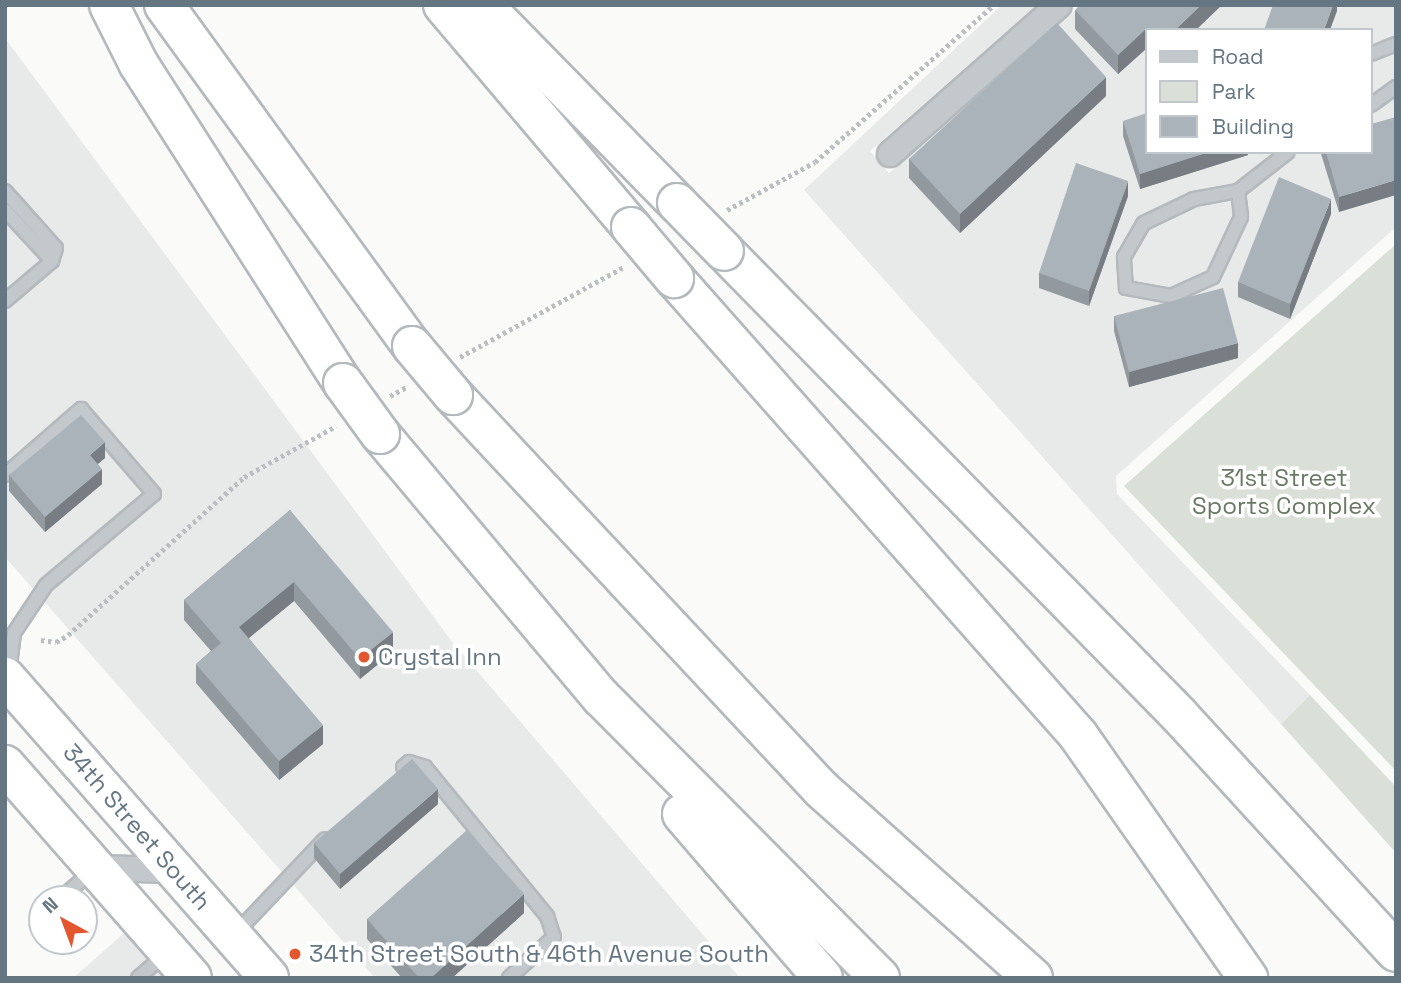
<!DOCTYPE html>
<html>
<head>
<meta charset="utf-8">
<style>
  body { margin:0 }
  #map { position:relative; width:1401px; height:983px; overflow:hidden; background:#fafaf8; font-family:"Space Grotesk",sans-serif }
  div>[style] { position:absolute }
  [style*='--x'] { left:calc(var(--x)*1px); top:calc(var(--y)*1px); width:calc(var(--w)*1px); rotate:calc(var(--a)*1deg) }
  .built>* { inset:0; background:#e8e9e9 }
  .green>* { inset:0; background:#dadfd7 }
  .path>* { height:4.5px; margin-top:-2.25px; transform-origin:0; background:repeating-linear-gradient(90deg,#bbbfc2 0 3.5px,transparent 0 7px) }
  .roads { filter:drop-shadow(2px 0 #b4b9bd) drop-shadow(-2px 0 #b4b9bd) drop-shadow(0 2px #b4b9bd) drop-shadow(0 -2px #b4b9bd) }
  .service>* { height:12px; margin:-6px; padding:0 6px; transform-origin:6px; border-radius:6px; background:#c3c8cc }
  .minor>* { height:24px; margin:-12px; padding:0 12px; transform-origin:12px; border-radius:12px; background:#c3c8cc }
  .trunk>* { height:38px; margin:-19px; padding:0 19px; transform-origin:19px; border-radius:19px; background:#fff }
  .motorway>* { height:38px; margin:-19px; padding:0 19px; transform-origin:19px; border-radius:19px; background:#fff }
  .bridges { filter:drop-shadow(2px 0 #b4b9bd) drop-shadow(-2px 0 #b4b9bd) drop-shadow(0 2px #b4b9bd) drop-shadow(0 -2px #b4b9bd) }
  .motorway-bridge>* { height:38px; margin:-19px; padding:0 19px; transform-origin:19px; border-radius:19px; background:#fff }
  .wall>* { inset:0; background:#929a9f }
  .shaded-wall>* { inset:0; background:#777d82 }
  .building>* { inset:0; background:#aab3b9 }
  .dots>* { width:19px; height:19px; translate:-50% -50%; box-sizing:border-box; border:4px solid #fff; border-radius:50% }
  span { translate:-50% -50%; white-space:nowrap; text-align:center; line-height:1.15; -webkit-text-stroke:7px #fff; paint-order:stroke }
  .park-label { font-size:24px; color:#687a64 }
  .poi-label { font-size:24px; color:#657683 }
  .left { translate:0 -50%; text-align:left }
  .street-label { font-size:24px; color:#657683 }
  .frame { position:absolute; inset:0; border:7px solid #657683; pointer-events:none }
  .legend { position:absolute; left:1145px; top:28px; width:228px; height:126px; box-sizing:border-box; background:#fff; border:2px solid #c1c8cd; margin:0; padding:9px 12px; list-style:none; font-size:21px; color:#657683 }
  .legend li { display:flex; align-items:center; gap:14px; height:35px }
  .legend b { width:35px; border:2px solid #c1c8cd }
  .north { position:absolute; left:28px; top:885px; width:70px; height:70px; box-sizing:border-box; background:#fff; border:2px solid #c1c8cd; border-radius:50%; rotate:319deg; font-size:19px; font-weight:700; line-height:28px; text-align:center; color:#657683 }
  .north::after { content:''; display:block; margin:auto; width:24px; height:32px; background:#e4572e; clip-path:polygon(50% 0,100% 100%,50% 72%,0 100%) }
</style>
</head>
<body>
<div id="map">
  <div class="built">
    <i style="clip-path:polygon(evenodd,1002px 5px,1037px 5px,870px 151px,889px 173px,1082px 5px,1396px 5px,1396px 227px,1116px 476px,1117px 494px,1310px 695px,1281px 724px,804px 190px,1002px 5px,1147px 30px,1371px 30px,1371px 152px,1147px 152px,1147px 30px)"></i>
    <i style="clip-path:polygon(5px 38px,453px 643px,740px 978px,375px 978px,5px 557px)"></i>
    <i style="clip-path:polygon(130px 928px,174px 978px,73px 978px)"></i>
  </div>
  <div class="green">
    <i style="clip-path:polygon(1396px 244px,1396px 771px,1124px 486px)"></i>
    <i style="clip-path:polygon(1310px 695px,1396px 787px,1396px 853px,1281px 724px)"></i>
  </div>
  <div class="path">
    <i style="--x:727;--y:210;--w:100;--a:-28.6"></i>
    <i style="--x:815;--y:162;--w:238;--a:-41.3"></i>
    <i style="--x:460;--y:357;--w:187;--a:-28.8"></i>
    <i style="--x:390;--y:396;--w:18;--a:-29"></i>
    <i style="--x:41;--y:640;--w:15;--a:8"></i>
    <i style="--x:56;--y:642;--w:14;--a:-30"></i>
    <i style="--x:68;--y:635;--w:237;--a:-41.9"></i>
    <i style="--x:244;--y:477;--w:105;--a:-29"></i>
  </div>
  <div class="roads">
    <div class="service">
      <i style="--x:1371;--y:54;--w:27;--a:-22"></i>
      <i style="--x:1371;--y:105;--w:31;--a:-36"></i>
      <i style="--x:5;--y:191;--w:76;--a:48.2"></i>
      <i style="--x:56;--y:248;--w:14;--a:107"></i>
      <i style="--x:52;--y:261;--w:62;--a:139.6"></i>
      <i style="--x:1238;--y:191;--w:26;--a:83"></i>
      <i style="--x:1241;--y:217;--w:66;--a:115"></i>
      <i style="--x:1213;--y:277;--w:46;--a:155.7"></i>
      <i style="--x:1171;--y:296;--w:46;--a:-169.9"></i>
      <i style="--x:1126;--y:288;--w:31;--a:-94"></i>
      <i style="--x:1124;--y:257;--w:39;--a:-60"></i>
      <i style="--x:1144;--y:223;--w:55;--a:-25.6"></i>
      <i style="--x:1194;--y:199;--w:45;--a:-10.3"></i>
      <i style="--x:1238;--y:191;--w:63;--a:-38"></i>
      <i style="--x:5;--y:210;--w:69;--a:47.3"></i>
      <i style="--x:5;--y:475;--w:101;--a:-41"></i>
      <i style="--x:81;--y:409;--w:112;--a:49.3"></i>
      <i style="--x:154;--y:494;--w:141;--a:139.9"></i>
      <i style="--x:46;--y:585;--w:58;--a:123.7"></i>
      <i style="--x:14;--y:633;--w:40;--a:97.1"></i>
      <i style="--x:403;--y:767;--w:8;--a:-40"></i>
      <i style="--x:409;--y:762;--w:17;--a:17"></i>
      <i style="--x:425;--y:767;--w:193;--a:50.7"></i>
      <i style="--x:547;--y:916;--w:22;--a:72"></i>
      <i style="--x:554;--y:937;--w:61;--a:137.7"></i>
      <i style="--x:60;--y:899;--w:43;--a:-41.2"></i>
      <i style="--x:234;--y:935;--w:132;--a:-46.5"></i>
      <i style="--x:138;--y:978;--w:38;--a:-41"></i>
    </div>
    <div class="minor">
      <i style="--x:890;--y:154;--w:225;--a:-41.4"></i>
      <i style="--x:95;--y:868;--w:79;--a:1.5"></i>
    </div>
    <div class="trunk">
      <i style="--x:5;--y:677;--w:400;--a:48.7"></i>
      <i style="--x:5;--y:765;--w:283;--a:48.7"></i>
    </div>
    <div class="motorway">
      <i style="--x:109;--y:5;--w:65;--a:63.4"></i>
      <i style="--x:138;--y:63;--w:380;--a:57.4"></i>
      <i style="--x:164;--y:5;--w:422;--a:54"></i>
      <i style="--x:443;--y:5;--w:291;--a:49.7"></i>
      <i style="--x:483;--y:5;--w:277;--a:45.6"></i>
      <i style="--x:724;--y:251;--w:650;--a:45.56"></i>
      <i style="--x:1179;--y:715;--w:321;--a:47.5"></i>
      <i style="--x:674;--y:278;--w:610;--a:48.52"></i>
      <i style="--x:1078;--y:735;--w:297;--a:55"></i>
      <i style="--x:453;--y:395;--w:539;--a:46.95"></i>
      <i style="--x:821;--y:789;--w:284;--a:41.7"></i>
      <i style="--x:380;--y:434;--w:344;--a:50"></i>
      <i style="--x:601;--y:697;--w:396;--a:45.2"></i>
      <i style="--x:682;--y:814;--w:216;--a:49.3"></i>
    </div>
  </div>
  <div class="bridges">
    <div class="motorway-bridge">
      <i style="--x:677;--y:203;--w:67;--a:45.6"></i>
      <i style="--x:631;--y:227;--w:67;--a:49.9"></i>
      <i style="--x:412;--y:346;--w:64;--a:50.1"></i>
      <i style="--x:343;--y:383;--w:63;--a:54"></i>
    </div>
  </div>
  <div class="wall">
    <i style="clip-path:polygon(1075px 10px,1196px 30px,1147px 30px,1147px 48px,1118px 74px,1075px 29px)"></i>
    <i style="clip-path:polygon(1106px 96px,960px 233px,909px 178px,909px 159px)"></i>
    <i style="clip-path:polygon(1123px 121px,1248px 152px,1248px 155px,1140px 189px,1123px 136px)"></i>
    <i style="clip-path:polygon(1321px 152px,1371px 152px,1339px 212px,1321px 154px)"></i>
    <i style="clip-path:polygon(1128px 196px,1089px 306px,1039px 288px,1039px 273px)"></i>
    <i style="clip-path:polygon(1331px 214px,1290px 319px,1238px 297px,1238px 282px)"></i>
    <i style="clip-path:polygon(1114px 316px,1238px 358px,1129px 387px,1114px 331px)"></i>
    <i style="clip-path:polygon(105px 458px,98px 464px,102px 484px,45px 532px,9px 491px,9px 475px)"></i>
    <i style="clip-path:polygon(290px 510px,393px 652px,360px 679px,294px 601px,249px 638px,323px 744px,279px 780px,196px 683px,196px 664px,211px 651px,184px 620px,184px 600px)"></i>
    <i style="clip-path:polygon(438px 804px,340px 889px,314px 858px,314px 843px)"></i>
    <i style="clip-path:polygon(524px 913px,452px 978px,402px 978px,367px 939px,367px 919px)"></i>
  </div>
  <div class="shaded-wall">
    <i style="clip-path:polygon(1201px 5px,1222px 5px,1196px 30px,1175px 30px)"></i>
    <i style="clip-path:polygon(1333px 5px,1337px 5px,1337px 11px,1330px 30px,1324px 30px)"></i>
    <i style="clip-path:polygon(1147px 28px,1147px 48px,1118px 74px,1118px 55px)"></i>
    <i style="clip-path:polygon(1106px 77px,1106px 96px,960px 233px,960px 214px)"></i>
    <i style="clip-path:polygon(1209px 152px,1248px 152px,1248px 155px,1140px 189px,1140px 174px)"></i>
    <i style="clip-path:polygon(1396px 180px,1396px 195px,1339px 212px,1339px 197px)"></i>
    <i style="clip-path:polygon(1128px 181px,1128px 196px,1089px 306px,1089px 291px)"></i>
    <i style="clip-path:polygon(1331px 199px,1331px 214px,1290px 319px,1290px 304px)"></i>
    <i style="clip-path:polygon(1238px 343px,1238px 358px,1129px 387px,1129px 372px)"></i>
    <i style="clip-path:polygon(105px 442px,105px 458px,90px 470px,90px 455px)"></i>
    <i style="clip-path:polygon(102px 469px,102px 484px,45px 532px,45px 517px)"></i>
    <i style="clip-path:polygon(294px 582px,294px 601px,239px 646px,239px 627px)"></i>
    <i style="clip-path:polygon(393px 632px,393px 652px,360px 679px,360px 659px)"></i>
    <i style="clip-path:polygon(323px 725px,323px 744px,279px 780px,279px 761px)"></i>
    <i style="clip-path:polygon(438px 789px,438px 804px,340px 889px,340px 874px)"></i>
    <i style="clip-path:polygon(524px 894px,524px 913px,452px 978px,431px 978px)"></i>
  </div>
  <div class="building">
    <i style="clip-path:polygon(1080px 5px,1201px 5px,1175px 30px,1149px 30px,1147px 28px,1118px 55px,1075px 10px)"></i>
    <i style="clip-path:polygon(1273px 5px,1333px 5px,1324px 30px,1264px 30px)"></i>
    <i style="clip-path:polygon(1057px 23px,1106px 77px,960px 214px,909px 159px)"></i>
    <i style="clip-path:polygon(1147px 113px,1147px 152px,1209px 152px,1140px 174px,1123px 121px)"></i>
    <i style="clip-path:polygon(1396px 117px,1396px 180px,1339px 197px,1326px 152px,1371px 152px,1371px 124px)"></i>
    <i style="clip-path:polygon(1076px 163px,1128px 181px,1089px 291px,1039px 273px)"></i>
    <i style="clip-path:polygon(1279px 177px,1331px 199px,1290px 304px,1238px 282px)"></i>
    <i style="clip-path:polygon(1223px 288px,1238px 343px,1129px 372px,1114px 316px)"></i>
    <i style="clip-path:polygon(81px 415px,105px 442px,90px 455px,102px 469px,45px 517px,9px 475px)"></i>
    <i style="clip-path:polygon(290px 510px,393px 632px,360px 659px,294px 582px,239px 627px,323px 725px,279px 761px,196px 664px,221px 643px,184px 600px)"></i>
    <i style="clip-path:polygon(412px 759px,438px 789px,340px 874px,314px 843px)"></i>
    <i style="clip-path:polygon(467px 830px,524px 894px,431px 978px,419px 978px,367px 919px)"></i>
  </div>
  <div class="dots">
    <i style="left:364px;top:657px;background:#e4572e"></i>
    <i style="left:295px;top:954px;background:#e4572e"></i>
  </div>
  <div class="park-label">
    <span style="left:1284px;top:492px">31st Street<br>Sports Complex</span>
  </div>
  <div class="poi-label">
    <span class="left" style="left:378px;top:657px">Crystal Inn</span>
    <span class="left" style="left:309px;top:954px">34th Street South &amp; 46th Avenue South</span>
  </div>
  <div class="street-label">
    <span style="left:137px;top:827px;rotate:49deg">34th Street South</span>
  </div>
  <div class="frame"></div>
  <ul class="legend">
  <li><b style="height:9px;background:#c3c8cc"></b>Road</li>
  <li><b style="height:19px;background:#dadfd7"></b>Park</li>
  <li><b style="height:19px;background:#aab3b9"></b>Building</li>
  </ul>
  <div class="north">N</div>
</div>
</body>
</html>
